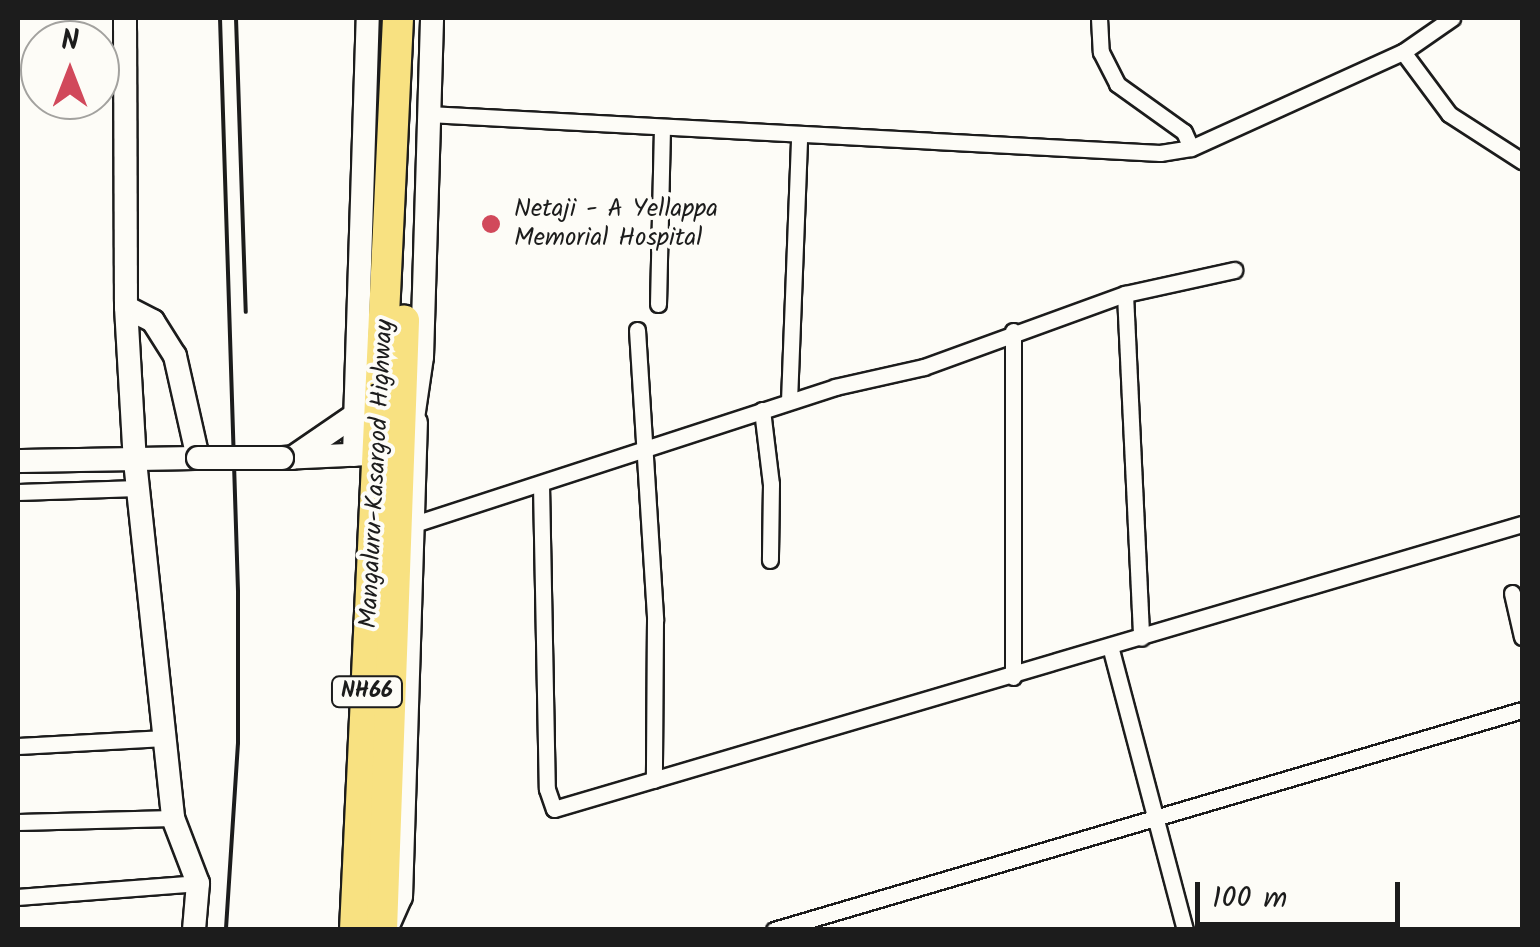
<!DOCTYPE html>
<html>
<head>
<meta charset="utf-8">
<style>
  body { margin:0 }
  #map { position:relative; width:1540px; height:947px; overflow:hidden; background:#fdfcf7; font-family:Kalam,sans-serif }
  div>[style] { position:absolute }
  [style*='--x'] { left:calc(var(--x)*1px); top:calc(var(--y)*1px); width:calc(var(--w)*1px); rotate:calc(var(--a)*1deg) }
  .roads { filter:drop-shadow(2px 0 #1c1c1c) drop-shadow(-2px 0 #1c1c1c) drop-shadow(0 2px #1c1c1c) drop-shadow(0 -2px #1c1c1c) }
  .street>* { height:15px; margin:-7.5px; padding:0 7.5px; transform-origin:7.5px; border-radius:7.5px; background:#fdfcf7 }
  .secondary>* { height:22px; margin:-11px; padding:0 11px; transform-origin:11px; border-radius:11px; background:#fdfcf7 }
  .highway>* { height:30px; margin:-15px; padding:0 15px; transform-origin:15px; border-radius:15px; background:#f8e181 }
  .rail>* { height:4px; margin:-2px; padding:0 2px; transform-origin:2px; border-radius:2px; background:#1c1c1c }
  .bridges { filter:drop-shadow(2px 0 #1c1c1c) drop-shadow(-2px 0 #1c1c1c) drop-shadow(0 2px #1c1c1c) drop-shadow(0 -2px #1c1c1c) }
  .secondary-bridge>* { height:22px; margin:-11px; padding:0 11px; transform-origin:11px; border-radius:11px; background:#fdfcf7 }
  .dots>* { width:28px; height:28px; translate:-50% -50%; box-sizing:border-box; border:5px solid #fdfcf7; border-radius:50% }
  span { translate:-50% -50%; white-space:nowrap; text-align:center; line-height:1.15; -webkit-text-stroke:8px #fdfcf7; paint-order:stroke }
  .shield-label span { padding:2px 8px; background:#fdfcf7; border:2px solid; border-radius:8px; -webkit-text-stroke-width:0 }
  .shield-label { font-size:22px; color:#1c1c1c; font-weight:700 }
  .poi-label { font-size:25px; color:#1c1c1c }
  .left { translate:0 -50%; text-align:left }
  .street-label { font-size:25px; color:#1c1c1c }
  .frame { position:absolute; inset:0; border:20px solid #1c1c1c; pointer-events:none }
  .north { position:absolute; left:20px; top:20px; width:100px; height:100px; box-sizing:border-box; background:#fdfcf7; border:2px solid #a3a29f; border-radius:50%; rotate:0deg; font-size:28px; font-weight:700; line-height:40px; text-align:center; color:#1c1c1c }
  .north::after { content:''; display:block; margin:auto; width:35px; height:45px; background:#d1495b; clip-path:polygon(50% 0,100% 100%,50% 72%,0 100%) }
  .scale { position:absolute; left:1195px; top:882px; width:205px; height:45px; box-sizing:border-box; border:5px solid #1c1c1c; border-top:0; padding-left:12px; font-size:30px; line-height:35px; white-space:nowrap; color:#1c1c1c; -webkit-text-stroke:8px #fdfcf7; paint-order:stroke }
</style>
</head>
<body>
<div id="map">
  <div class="roads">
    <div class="street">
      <i style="--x:1099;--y:18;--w:34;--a:87"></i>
      <i style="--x:1101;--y:52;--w:36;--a:63"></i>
      <i style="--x:1117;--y:84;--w:82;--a:35.6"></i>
      <i style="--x:1184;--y:132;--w:17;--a:66"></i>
      <i style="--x:1403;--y:52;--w:77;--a:53.4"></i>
      <i style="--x:1449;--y:114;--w:87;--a:32.8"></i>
      <i style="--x:428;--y:114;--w:733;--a:3.05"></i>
      <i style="--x:1160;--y:153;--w:31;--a:-9"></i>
      <i style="--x:1191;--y:148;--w:233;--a:-24.4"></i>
      <i style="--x:1403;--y:52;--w:60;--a:-34.8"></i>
      <i style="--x:1125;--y:294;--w:344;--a:87.3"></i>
      <i style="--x:658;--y:304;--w:175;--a:-88.7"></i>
      <i style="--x:637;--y:330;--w:291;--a:86.4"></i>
      <i style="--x:655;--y:620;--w:160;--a:90.4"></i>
      <i style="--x:1013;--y:331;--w:346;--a:90"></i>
      <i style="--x:789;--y:401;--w:265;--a:-87.8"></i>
      <i style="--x:762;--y:410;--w:75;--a:83.1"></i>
      <i style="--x:771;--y:484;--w:76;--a:90.8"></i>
      <i style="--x:541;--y:485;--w:304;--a:88.9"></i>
      <i style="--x:547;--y:789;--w:21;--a:71"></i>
      <i style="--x:554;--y:809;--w:1009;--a:-16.41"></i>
      <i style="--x:18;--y:492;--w:120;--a:-1.9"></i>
      <i style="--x:408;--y:526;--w:449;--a:-18"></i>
      <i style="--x:835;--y:387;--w:91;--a:-12.7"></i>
      <i style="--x:924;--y:367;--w:214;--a:-20"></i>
      <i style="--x:1125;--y:294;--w:112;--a:-12.4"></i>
      <i style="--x:1512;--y:593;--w:45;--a:77.2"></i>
      <i style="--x:1110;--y:646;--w:294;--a:75.2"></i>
      <i style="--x:18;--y:746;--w:147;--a:-3.1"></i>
      <i style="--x:18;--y:822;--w:155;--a:-1.5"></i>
      <i style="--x:18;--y:897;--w:181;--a:-4.4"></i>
      <i style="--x:774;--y:930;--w:780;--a:-16.39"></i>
    </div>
    <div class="secondary">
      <i style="--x:126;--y:307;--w:154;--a:86.7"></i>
      <i style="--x:135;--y:461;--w:359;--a:83.9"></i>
      <i style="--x:173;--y:818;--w:70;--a:69"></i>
      <i style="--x:198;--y:883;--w:47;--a:94.9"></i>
      <i style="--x:411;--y:432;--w:76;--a:-81.7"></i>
      <i style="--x:422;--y:357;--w:339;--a:-88.3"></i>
      <i style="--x:354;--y:455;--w:437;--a:-88.2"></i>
      <i style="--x:282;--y:458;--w:87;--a:-2.6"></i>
      <i style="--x:292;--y:458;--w:76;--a:-34.3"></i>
      <i style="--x:18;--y:461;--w:180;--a:-1"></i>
      <i style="--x:198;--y:458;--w:105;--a:-102.7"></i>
      <i style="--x:175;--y:356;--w:41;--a:-122.2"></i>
      <i style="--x:153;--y:321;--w:30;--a:-153"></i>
      <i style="--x:126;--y:307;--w:289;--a:-90.2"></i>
      <i style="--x:386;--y:930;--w:36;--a:-66"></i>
      <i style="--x:401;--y:897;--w:475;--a:-88.2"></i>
    </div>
    <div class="highway">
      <i style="--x:355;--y:930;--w:913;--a:-87.3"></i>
      <i style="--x:382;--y:930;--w:610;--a:-87.93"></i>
    </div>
  </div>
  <div class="rail">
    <i style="--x:220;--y:18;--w:574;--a:88.2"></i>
    <i style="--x:238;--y:592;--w:151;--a:90"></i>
    <i style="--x:238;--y:743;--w:187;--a:93.7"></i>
    <i style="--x:236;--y:18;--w:294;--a:88.1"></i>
  </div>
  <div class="bridges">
    <div class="secondary-bridge">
      <i style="--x:198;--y:458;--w:84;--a:0"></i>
    </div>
  </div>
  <div class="dots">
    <i style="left:491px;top:224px;background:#d1495b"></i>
  </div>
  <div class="shield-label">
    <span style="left:367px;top:692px">NH66</span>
  </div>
  <div class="poi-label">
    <span class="left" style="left:514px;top:224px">Netaji - A Yellappa<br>Memorial Hospital</span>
  </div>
  <div class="street-label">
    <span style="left:377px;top:474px;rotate:-87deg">Mangaluru-Kasargod Highway</span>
  </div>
  <div class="frame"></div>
  <div class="north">N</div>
  <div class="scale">100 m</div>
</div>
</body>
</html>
